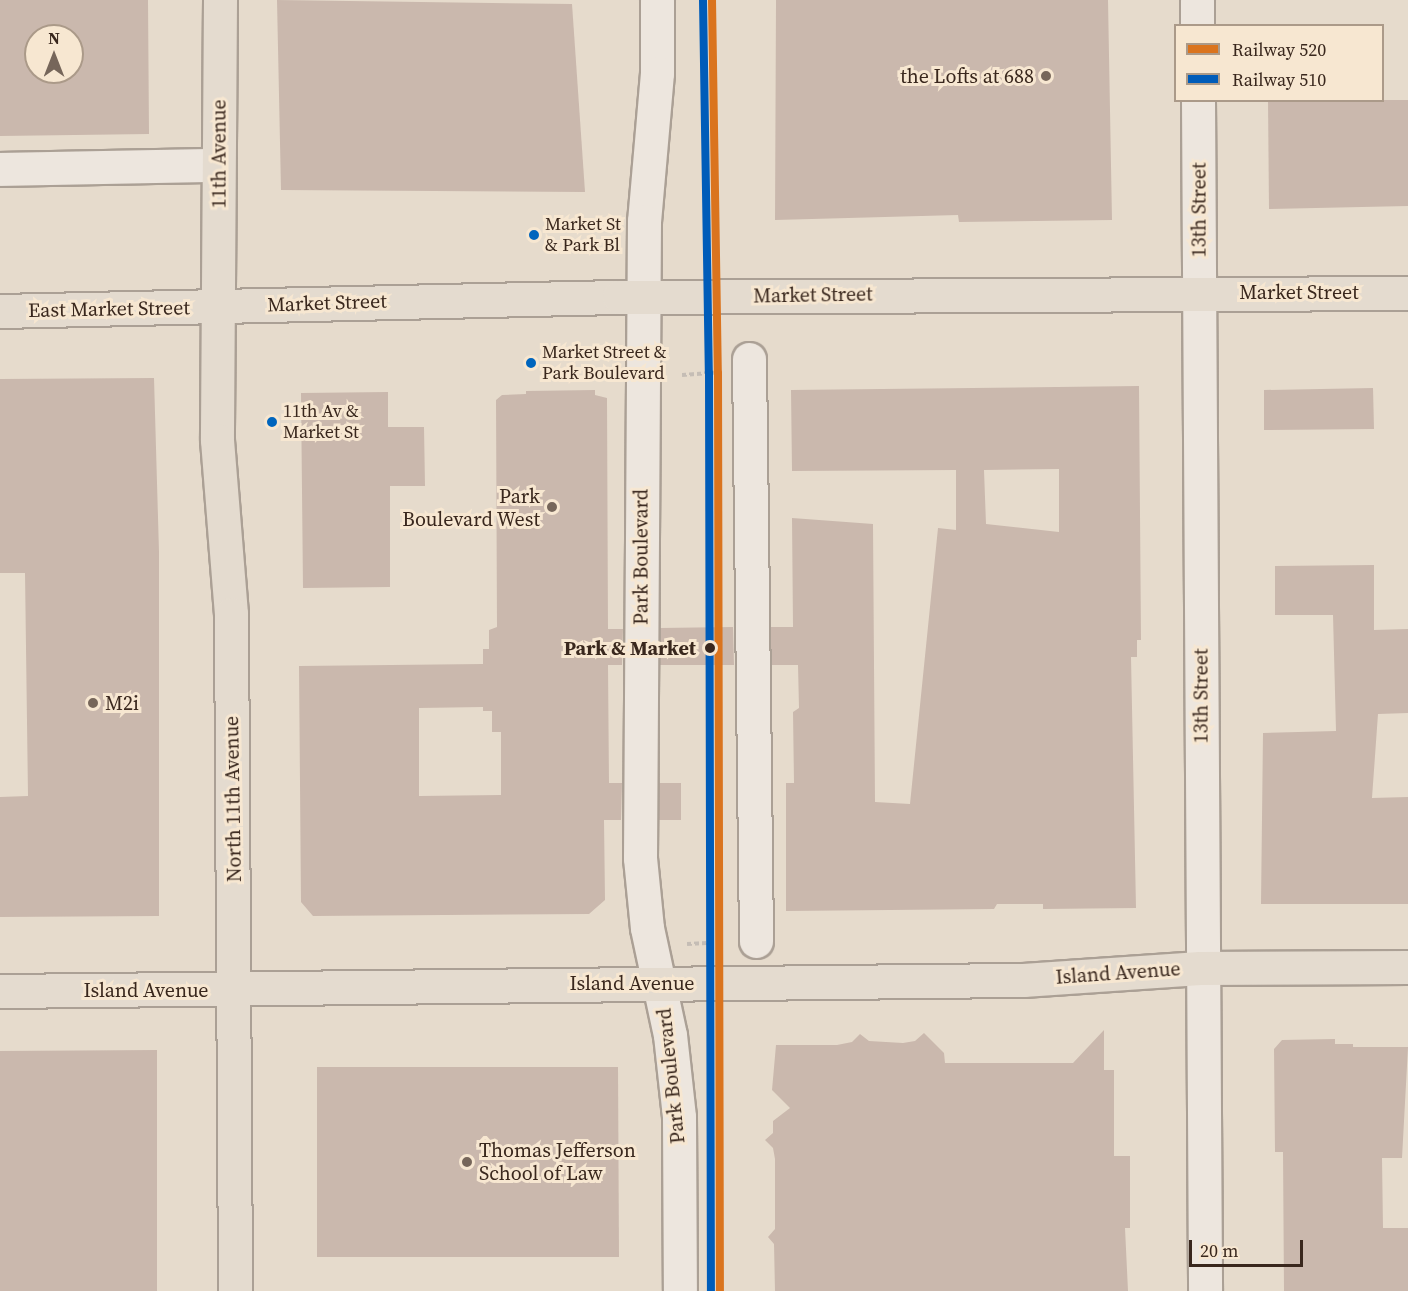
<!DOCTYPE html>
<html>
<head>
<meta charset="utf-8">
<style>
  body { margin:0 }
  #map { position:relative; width:1408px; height:1291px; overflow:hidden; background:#e6dbcc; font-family:"Source Serif 4",serif }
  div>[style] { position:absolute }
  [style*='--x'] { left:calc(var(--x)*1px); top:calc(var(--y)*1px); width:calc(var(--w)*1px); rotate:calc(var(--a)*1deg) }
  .building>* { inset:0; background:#cab8ad }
  .path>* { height:4px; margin-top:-2px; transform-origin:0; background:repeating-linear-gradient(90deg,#c5bdb5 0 4.5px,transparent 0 7.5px) }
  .roads { filter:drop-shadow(2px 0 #aba095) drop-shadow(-2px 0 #aba095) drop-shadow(0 2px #aba095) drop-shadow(0 -2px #aba095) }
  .minor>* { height:33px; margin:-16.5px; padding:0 16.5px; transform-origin:16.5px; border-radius:16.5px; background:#ede6de }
  .major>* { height:33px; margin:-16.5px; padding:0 16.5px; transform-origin:16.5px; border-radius:16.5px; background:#e4dbcf }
  .rail-1>* { height:8px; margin:-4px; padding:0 4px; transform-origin:4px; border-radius:4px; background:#da741e }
  .rail-2>* { height:8px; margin:-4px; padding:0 4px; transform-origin:4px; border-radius:4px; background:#005cb9 }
  .dots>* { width:16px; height:16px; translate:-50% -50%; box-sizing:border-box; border:3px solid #f7e7d1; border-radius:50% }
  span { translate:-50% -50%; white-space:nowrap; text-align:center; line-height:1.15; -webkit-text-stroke:6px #f7e7d1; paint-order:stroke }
  .bus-label { font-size:18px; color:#39271d }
  .left { translate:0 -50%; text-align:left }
  .poi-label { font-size:20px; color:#39271d }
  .right { translate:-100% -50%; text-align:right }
  .street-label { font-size:20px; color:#39271d }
  .stop-label { font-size:20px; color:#39271d; font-weight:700 }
  .legend { position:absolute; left:1174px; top:24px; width:210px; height:78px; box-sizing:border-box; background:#f7e7d1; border:2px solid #ab9a89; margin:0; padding:8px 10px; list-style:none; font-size:18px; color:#39271d }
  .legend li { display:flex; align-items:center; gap:12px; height:30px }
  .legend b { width:30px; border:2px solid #ab9a89 }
  .north { position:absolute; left:24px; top:24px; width:60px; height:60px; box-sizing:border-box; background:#f7e7d1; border:2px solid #ab9a89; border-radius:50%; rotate:0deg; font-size:16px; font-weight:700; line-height:24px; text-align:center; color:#39271d }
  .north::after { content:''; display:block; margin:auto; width:21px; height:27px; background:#76665a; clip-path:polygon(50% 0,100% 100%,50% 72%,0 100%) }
  .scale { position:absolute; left:1189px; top:1240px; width:114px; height:27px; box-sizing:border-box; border:3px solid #39271d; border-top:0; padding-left:8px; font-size:18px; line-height:21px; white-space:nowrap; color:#39271d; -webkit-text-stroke:4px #f7e7d1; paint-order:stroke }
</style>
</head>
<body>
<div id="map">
  <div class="building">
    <i style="clip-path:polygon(evenodd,0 0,148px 0,149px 134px,0 136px,0 0,36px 36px,72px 36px,72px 72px,36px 72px,36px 36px)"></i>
    <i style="clip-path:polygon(277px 0,572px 4px,585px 192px,281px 190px)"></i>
    <i style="clip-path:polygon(776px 0,1108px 0,1112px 220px,959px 222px,958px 215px,775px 220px)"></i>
    <i style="clip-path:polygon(1268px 100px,1408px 100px,1408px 206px,1269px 209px)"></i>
    <i style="clip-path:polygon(154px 378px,159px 552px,159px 916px,0 917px,0 797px,28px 796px,25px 573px,0 573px,0 379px)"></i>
    <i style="clip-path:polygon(evenodd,1139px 386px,1141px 640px,1137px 640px,1137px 657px,1131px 657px,1136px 908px,1043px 909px,1043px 904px,997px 904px,994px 909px,786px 911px,786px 783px,794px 783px,793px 712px,799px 708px,798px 665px,771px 665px,771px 627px,793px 627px,792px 518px,873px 524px,875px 802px,910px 804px,938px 528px,956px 530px,956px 470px,792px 471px,791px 390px,1139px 386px,1059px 469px,1059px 532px,986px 524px,984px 470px,1059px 469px)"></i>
    <i style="clip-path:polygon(1373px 388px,1374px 429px,1264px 430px,1264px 390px)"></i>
    <i style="clip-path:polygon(evenodd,595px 390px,595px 395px,607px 398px,608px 629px,623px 629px,622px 665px,608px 665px,609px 783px,622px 783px,621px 820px,604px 820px,605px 900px,589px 914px,313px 916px,301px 902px,299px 666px,483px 664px,483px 649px,489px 649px,489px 630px,497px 627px,496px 400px,502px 395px,526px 394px,526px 391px,595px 390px,483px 707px,483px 711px,492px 711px,492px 732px,501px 732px,501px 795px,419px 796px,419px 708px,483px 707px)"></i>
    <i style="clip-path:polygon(388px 392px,388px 427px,424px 427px,425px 486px,390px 486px,390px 587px,303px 588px,301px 393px)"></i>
    <i style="clip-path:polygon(1374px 565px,1374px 630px,1408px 629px,1408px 713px,1378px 714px,1372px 798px,1408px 797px,1408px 904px,1261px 904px,1263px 733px,1336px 731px,1333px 615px,1275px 615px,1275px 566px)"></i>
    <i style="clip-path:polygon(733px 627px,734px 665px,660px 665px,660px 628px)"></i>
    <i style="clip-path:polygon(659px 783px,681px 783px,681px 820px,659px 820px)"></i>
    <i style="clip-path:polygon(1104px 1030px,1104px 1070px,1114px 1070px,1114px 1156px,1130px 1156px,1130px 1228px,1125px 1228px,1128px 1291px,775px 1291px,774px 1244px,768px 1237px,775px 1229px,775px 1159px,773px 1148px,765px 1140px,773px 1133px,773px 1121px,790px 1108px,772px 1090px,776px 1045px,837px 1045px,852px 1042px,860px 1034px,869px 1041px,903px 1043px,915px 1041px,924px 1033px,944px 1053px,945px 1063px,1073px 1063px)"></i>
    <i style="clip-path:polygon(1335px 1039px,1335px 1044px,1353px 1044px,1353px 1047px,1408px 1047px,1402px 1158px,1382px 1158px,1383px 1228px,1408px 1228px,1408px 1291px,1284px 1291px,1283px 1152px,1275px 1152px,1274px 1049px,1282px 1040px)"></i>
    <i style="clip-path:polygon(157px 1050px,157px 1291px,0 1291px,0 1051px)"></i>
    <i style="clip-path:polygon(317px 1067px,618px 1067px,619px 1257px,317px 1257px)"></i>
  </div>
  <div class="path">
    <i style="--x:682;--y:375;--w:32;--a:-4"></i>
    <i style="--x:687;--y:944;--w:35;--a:-3"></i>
  </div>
  <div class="roads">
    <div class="minor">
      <i style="--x:657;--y:0;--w:73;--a:90"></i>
      <i style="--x:657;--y:73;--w:149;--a:95"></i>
      <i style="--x:644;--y:221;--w:637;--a:90.36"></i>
      <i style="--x:640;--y:858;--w:70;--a:84.3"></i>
      <i style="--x:647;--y:928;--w:109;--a:77.9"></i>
      <i style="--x:670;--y:1035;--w:82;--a:83.7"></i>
      <i style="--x:679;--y:1117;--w:174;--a:89.7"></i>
      <i style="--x:1197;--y:0;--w:26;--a:90"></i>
      <i style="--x:1198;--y:100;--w:1191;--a:89.66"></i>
      <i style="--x:0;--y:169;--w:218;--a:-1.1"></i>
      <i style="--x:749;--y:359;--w:582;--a:89.31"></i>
    </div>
    <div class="major">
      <i style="--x:220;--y:0;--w:440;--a:90.4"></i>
      <i style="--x:217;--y:440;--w:175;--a:85.4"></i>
      <i style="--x:231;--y:614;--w:677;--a:89.66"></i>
      <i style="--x:0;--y:311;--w:619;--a:-1.3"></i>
      <i style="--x:619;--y:297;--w:789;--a:-0.29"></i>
      <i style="--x:0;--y:991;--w:1023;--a:-0.62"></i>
      <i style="--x:1023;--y:980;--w:177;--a:-3.9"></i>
      <i style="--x:1200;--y:968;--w:208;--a:-0.3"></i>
    </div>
  </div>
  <div class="rail-1">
    <i style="--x:712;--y:0;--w:373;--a:89.1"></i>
    <i style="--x:718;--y:373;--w:918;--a:89.88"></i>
  </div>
  <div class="rail-2">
    <i style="--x:703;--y:0;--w:373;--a:89.1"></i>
    <i style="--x:709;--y:373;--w:918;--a:89.88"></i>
  </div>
  <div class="dots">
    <i style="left:1046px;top:76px;background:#76665a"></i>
    <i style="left:534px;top:235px;background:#0065bd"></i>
    <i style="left:531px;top:363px;background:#0065bd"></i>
    <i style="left:272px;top:422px;background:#0065bd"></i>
    <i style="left:552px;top:507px;background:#76665a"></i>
    <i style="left:710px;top:648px;background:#39271d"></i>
    <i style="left:93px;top:703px;background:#76665a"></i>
    <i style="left:467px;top:1162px;background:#76665a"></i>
  </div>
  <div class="bus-label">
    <span class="left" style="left:545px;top:235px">Market St<br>&amp; Park Bl</span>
    <span class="left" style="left:542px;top:363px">Market Street &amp;<br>Park Boulevard</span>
    <span class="left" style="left:283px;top:422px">11th Av &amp;<br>Market St</span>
  </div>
  <div class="poi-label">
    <span class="right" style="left:1034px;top:76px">the Lofts at 688</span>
    <span class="right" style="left:540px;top:508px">Park<br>Boulevard West</span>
    <span class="left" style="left:105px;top:703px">M2i</span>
    <span class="left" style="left:479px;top:1162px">Thomas Jefferson<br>School of Law</span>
  </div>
  <div class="street-label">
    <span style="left:219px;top:154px;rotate:-90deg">11th Avenue</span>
    <span style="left:1199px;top:210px;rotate:-90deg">13th Street</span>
    <span style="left:1299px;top:292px">Market Street</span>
    <span style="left:813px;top:295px;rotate:-1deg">Market Street</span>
    <span style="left:327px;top:303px;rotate:-2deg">Market Street</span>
    <span style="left:109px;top:309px;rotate:-1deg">East Market Street</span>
    <span style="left:641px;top:557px;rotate:-90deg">Park Boulevard</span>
    <span style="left:1201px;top:696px;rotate:-90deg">13th Street</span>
    <span style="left:233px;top:799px;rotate:-91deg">North 11th Avenue</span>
    <span style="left:1118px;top:973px;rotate:-4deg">Island Avenue</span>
    <span style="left:632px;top:983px">Island Avenue</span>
    <span style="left:146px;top:990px">Island Avenue</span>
    <span style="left:671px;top:1076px;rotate:-96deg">Park Boulevard</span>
  </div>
  <div class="stop-label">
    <span class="right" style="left:696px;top:648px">Park &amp; Market</span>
  </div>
  <ul class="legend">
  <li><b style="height:8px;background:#da741e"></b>Railway 520</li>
  <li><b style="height:8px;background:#005cb9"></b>Railway 510</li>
  </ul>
  <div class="north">N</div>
  <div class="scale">20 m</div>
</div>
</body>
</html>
